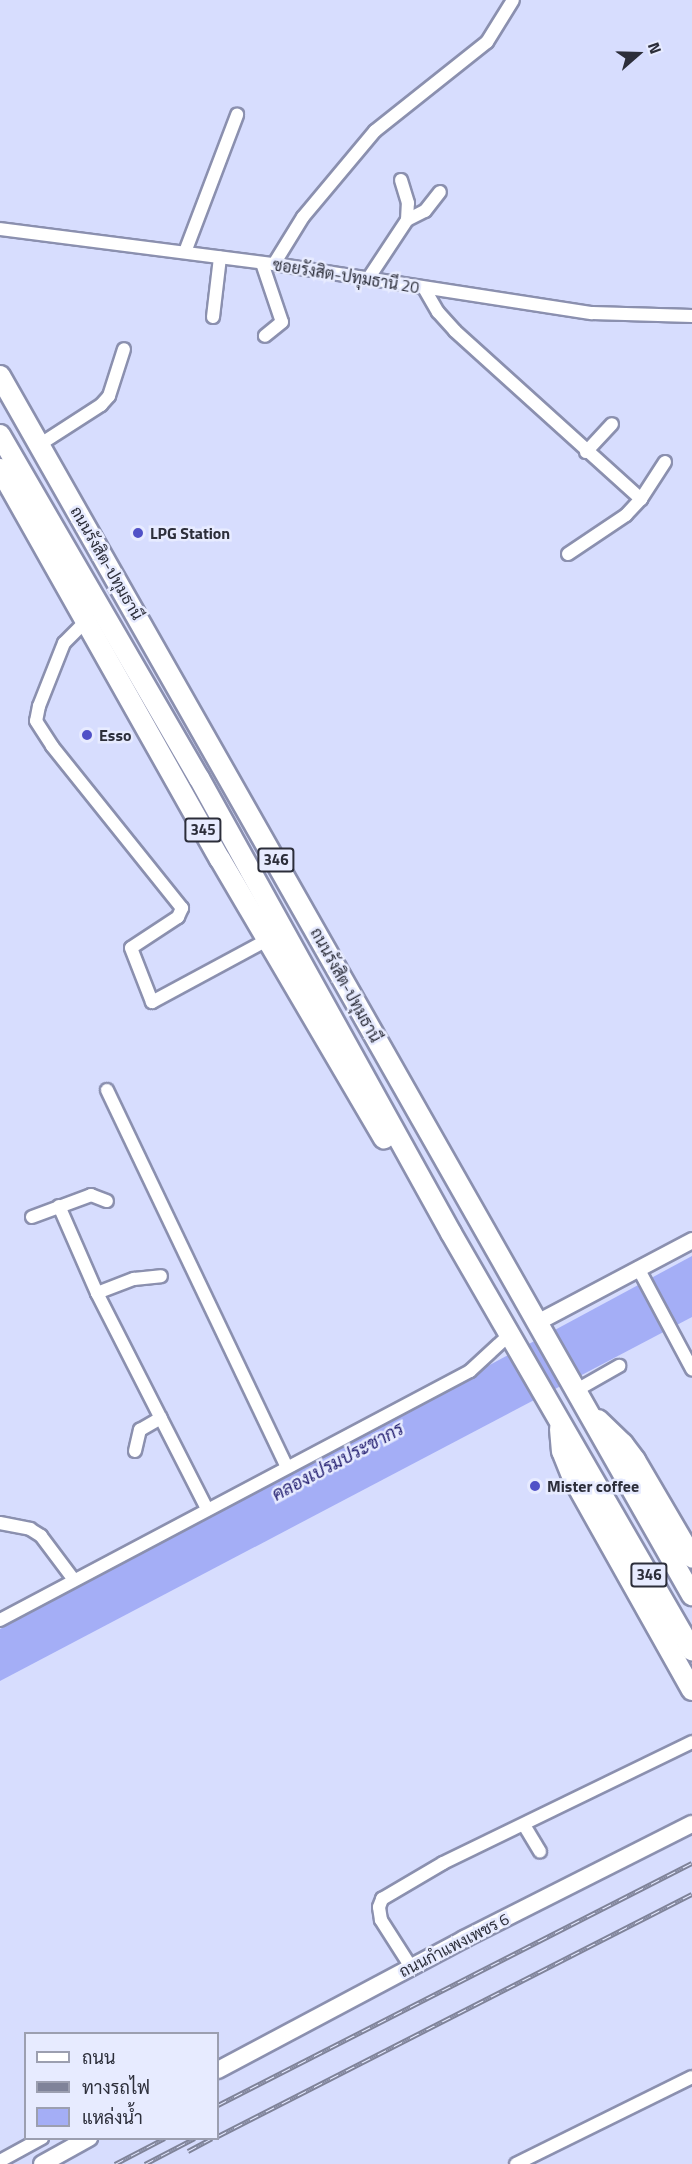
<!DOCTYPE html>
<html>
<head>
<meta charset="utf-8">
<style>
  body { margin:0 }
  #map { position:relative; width:692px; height:2164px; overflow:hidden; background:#d7ddfe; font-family:"Titillium Web",Sarabun,sans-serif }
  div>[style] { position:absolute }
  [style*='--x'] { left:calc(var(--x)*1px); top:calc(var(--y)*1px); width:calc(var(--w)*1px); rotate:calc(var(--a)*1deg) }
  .water>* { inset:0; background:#a4aef6 }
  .roads { filter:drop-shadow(2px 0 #8b90af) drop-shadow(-2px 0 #8b90af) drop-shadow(0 2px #8b90af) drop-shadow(0 -2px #8b90af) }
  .minor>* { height:12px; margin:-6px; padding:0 6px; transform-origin:6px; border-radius:6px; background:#fff }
  .tertiary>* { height:15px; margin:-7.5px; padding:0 7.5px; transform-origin:7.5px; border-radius:7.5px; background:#fff }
  .secondary>* { height:16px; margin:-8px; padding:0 8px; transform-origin:8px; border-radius:8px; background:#fff }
  .primary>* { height:20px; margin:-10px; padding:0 10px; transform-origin:10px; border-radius:10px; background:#fff }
  .rail>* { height:5px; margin-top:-2.5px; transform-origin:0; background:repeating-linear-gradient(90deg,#e7ebff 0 9px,#7f8399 0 18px); box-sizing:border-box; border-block:2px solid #7f8399 }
  .dots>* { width:16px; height:16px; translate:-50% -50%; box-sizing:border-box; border:3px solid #e7ebff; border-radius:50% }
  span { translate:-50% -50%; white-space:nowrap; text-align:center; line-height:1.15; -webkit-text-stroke:5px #e7ebff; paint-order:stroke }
  .shield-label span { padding:2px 4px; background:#e7ebff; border:2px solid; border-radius:4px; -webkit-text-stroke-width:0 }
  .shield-label { font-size:15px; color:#2c2e3a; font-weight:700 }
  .street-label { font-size:16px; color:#2c2e3a }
  .poi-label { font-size:16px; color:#2c2e3a; font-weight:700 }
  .left { translate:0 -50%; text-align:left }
  .water-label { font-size:18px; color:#252071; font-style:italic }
  .legend { position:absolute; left:24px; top:2032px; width:195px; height:108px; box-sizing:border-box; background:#e7ebff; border:2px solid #9c9fb0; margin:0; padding:8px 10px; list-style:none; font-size:18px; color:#2c2e3a }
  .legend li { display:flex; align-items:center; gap:12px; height:30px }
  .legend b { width:30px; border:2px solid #9c9fb0 }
  .north { position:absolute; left:608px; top:24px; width:60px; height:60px; -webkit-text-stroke:4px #e7ebff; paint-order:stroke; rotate:70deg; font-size:16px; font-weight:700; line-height:24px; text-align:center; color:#2c2e3a }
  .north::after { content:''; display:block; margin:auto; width:21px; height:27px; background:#2c2e3a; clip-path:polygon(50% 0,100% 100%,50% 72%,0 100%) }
</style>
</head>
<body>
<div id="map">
  <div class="water">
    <i style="clip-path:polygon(692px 1256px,692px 1317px,0 1681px,0 1629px)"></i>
  </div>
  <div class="roads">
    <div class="minor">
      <i style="--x:407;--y:220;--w:20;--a:-27"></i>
      <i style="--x:425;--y:211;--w:24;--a:-52"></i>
      <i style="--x:0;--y:229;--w:276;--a:7.3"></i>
      <i style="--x:274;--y:264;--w:322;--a:8.8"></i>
      <i style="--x:592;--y:313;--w:100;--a:1.7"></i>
      <i style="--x:185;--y:252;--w:147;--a:-69.2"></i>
      <i style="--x:262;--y:263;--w:62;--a:71.3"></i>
      <i style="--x:282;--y:322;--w:22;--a:141"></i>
      <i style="--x:274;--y:264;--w:55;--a:-58.3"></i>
      <i style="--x:303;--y:217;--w:112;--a:-50.1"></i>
      <i style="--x:375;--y:131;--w:143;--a:-38.5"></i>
      <i style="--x:487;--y:42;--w:49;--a:-58.2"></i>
      <i style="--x:368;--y:279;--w:71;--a:-56.5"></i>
      <i style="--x:407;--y:220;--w:17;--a:-87"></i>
      <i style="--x:408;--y:203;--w:24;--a:-107"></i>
      <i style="--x:424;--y:288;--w:28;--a:60"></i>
      <i style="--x:438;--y:312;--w:25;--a:48"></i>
      <i style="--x:455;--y:331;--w:251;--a:42.1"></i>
      <i style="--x:641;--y:499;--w:44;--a:-57"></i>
      <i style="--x:213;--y:317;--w:60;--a:-83.3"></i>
      <i style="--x:39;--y:445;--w:74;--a:-32.8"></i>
      <i style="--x:101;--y:405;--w:12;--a:-48"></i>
      <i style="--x:109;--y:396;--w:49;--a:-72.3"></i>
      <i style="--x:586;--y:452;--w:38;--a:-47"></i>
      <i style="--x:568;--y:554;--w:70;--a:-33.9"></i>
      <i style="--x:626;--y:515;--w:22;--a:-47"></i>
      <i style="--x:86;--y:621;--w:31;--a:135"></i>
      <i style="--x:64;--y:643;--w:68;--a:111.6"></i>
      <i style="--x:39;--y:706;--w:15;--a:101"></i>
      <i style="--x:36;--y:721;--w:30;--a:57"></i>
      <i style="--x:52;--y:746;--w:208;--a:51.3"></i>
      <i style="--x:182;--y:908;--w:10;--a:114"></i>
      <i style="--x:178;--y:917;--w:56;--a:146.6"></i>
      <i style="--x:131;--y:948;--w:58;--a:68.7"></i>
      <i style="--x:152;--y:1002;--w:131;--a:-28.3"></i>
      <i style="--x:107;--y:1090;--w:418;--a:64.5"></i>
      <i style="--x:59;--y:1206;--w:95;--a:66.4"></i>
      <i style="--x:97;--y:1293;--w:242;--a:63"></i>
      <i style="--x:32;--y:1217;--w:63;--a:-20.4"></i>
      <i style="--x:91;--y:1195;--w:17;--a:21"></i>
      <i style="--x:638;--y:1268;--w:115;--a:61.9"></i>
      <i style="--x:97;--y:1293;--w:40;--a:-21"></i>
      <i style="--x:134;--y:1279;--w:27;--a:-6"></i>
      <i style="--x:575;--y:1391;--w:51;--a:-29.6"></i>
      <i style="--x:135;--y:1451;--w:22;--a:-77"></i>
      <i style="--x:140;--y:1430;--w:24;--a:-30"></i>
      <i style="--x:0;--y:1523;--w:31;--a:11"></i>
      <i style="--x:30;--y:1529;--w:13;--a:32"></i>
      <i style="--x:41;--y:1536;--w:55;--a:53.1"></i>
      <i style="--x:0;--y:1620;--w:532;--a:-27.91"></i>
      <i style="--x:470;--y:1371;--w:53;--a:-42.7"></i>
      <i style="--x:524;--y:1825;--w:31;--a:59"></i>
      <i style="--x:411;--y:1967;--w:56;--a:-122.6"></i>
      <i style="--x:381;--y:1920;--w:13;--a:-99"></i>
      <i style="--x:379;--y:1907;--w:9;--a:-69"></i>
      <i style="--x:382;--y:1899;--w:71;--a:-30.5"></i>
      <i style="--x:443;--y:1863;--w:277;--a:-25.9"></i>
      <i style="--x:0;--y:2161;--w:48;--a:-28.7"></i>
      <i style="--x:516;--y:2164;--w:196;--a:-26.3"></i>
    </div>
    <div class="tertiary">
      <i style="--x:537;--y:1322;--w:175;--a:-27.9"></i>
    </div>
    <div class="secondary">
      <i style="--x:218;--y:2070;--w:279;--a:-28"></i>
      <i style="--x:464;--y:1939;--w:255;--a:-26.8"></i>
      <i style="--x:42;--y:2164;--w:54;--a:-29"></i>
    </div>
    <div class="primary">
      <i style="--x:0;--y:376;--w:1402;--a:60.42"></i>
      <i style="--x:0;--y:435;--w:397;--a:59.9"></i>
      <i style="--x:199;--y:778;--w:520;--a:61.02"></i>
      <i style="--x:451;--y:1233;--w:482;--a:60"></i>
      <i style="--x:0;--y:469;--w:448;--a:60.6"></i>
      <i style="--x:220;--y:859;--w:324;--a:59.6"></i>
      <i style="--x:598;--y:1420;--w:35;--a:44"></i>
      <i style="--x:623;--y:1444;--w:20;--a:53"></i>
      <i style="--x:635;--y:1460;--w:113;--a:59.6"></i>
      <i style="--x:560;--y:1429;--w:22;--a:85"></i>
      <i style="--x:562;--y:1451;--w:29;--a:68"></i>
      <i style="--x:573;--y:1478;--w:243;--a:60.7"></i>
    </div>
  </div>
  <div class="rail">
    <i style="--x:218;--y:2105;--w:532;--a:-27.05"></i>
    <i style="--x:218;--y:2136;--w:532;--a:-27.05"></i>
    <i style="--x:188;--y:2151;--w:27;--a:-28"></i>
    <i style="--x:115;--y:2164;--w:56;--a:-27.5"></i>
    <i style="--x:145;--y:2164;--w:56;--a:-27.5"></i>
  </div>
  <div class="dots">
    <i style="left:138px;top:533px;background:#5051c7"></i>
    <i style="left:87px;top:735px;background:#5051c7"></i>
    <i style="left:535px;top:1486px;background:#5051c7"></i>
  </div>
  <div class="shield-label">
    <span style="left:203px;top:830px">345</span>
    <span style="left:276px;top:860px">346</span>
    <span style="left:649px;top:1575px">346</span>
  </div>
  <div class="street-label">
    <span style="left:346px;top:276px;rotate:9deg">ซอยรังสิต-ปทุมธานี 20</span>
    <span style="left:107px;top:563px;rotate:60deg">ถนนรังสิต-ปทุมธานี</span>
    <span style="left:346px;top:985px;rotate:61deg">ถนนรังสิต-ปทุมธานี</span>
    <span style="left:454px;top:1945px;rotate:-27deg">ถนนกำแพงเพชร 6</span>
  </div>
  <div class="poi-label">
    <span class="left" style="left:150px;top:533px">LPG Station</span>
    <span class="left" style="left:99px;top:735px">Esso</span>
    <span class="left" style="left:547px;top:1486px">Mister coffee</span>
  </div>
  <div class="water-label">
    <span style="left:338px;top:1462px;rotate:-28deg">คลองเปรมประชากร</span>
  </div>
  <ul class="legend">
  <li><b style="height:8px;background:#fff"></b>ถนน</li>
  <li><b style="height:8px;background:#7f8399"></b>ทางรถไฟ</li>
  <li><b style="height:16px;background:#a4aef6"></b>แหล่งน้ำ</li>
  </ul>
  <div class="north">N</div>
</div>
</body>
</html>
